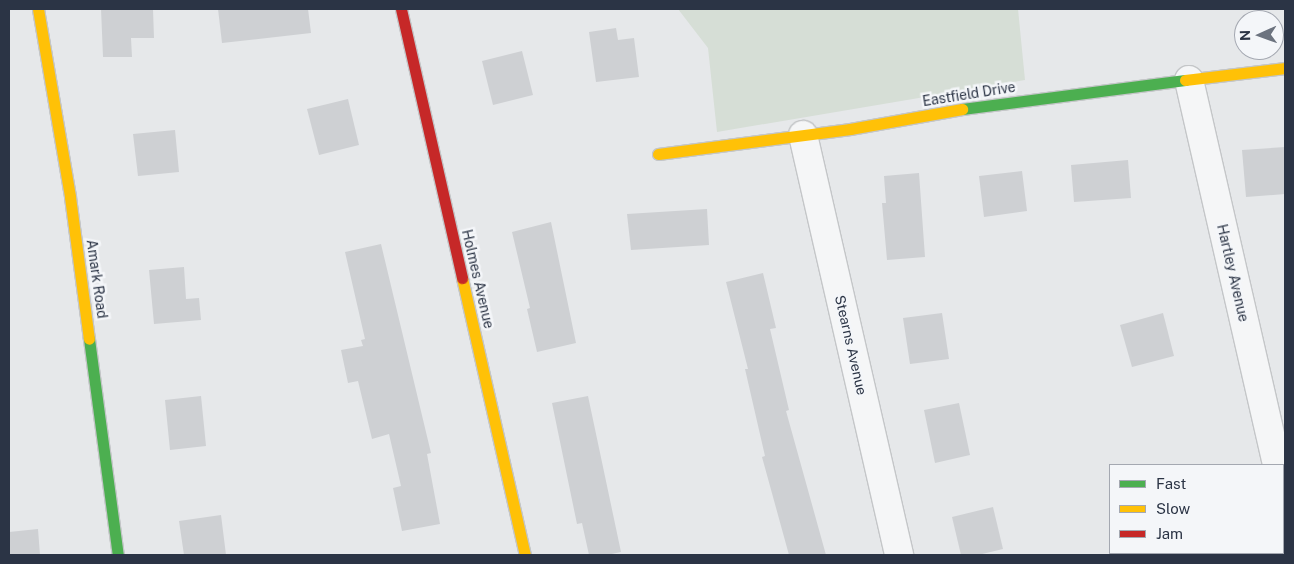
<!DOCTYPE html>
<html>
<head>
<meta charset="utf-8">
<style>
  body { margin:0 }
  #map { position:relative; width:1294px; height:564px; overflow:hidden; background:#e6e8ea; font-family:"Public Sans",sans-serif }
  div>[style] { position:absolute }
  [style*='--x'] { left:calc(var(--x)*1px); top:calc(var(--y)*1px); width:calc(var(--w)*1px); rotate:calc(var(--a)*1deg) }
  .green>* { inset:0; background:#d6ded6 }
  .building>* { inset:0; background:#ced0d3 }
  .roads { filter:drop-shadow(1px 0 #c4c6c8) drop-shadow(-1px 0 #c4c6c8) drop-shadow(0 1px #c4c6c8) drop-shadow(0 -1px #c4c6c8) }
  .street>* { height:28px; margin:-14px; padding:0 14px; transform-origin:14px; border-radius:14px; background:#f5f6f7 }
  .fast>* { height:11px; margin:-5.5px; padding:0 5.5px; transform-origin:5.5px; border-radius:5.5px; background:#4caf50 }
  .slow>* { height:11px; margin:-5.5px; padding:0 5.5px; transform-origin:5.5px; border-radius:5.5px; background:#ffc107 }
  .jam>* { height:11px; margin:-5.5px; padding:0 5.5px; transform-origin:5.5px; border-radius:5.5px; background:#c62828 }
  span { translate:-50% -50%; white-space:nowrap; text-align:center; line-height:1.15; -webkit-text-stroke:5px #f4f6f9; paint-order:stroke }
  .street-label { font-size:14px; color:#2b3445 }
  .frame { position:absolute; inset:0; border:10px solid #2b3445; pointer-events:none }
  .legend { position:absolute; left:1109px; top:464px; width:175px; height:90px; box-sizing:border-box; background:#f4f6f9; border:1px solid #a4a8b1; margin:0; padding:6px 9px; list-style:none; font-size:15px; color:#2b3445 }
  .legend li { display:flex; align-items:center; gap:10px; height:25px }
  .legend b { width:25px; border:1px solid #a4a8b1 }
  .north { position:absolute; left:1234px; top:10px; width:50px; height:50px; box-sizing:border-box; background:#f4f6f9; border:1px solid #a4a8b1; border-radius:50%; rotate:268deg; font-size:14px; font-weight:700; line-height:20px; text-align:center; color:#2b3445 }
  .north::after { content:''; display:block; margin:auto; width:18px; height:22px; background:#6c737f; clip-path:polygon(50% 0,100% 100%,50% 72%,0 100%) }
</style>
</head>
<body>
<div id="map">
  <div class="green">
    <i style="clip-path:polygon(678px 9px,1018px 9px,1025px 80px,717px 132px,708px 48px)"></i>
  </div>
  <div class="building">
    <i style="clip-path:polygon(101px 9px,153px 9px,154px 38px,131px 38px,132px 57px,103px 57px)"></i>
    <i style="clip-path:polygon(218px 9px,308px 9px,311px 33px,222px 43px)"></i>
    <i style="clip-path:polygon(616px 28px,618px 40px,634px 38px,639px 77px,596px 82px,589px 32px)"></i>
    <i style="clip-path:polygon(522px 51px,533px 95px,493px 105px,482px 61px)"></i>
    <i style="clip-path:polygon(348px 99px,359px 145px,319px 155px,307px 109px)"></i>
    <i style="clip-path:polygon(175px 130px,179px 172px,138px 176px,133px 134px)"></i>
    <i style="clip-path:polygon(1285px 147px,1285px 194px,1246px 197px,1242px 150px)"></i>
    <i style="clip-path:polygon(1128px 160px,1131px 198px,1074px 202px,1071px 165px)"></i>
    <i style="clip-path:polygon(1022px 171px,1027px 211px,984px 217px,979px 176px)"></i>
    <i style="clip-path:polygon(919px 173px,925px 257px,887px 260px,882px 203px,886px 203px,884px 176px)"></i>
    <i style="clip-path:polygon(707px 209px,709px 245px,631px 250px,627px 214px)"></i>
    <i style="clip-path:polygon(551px 222px,576px 343px,537px 352px,527px 309px,530px 308px,512px 232px)"></i>
    <i style="clip-path:polygon(381px 244px,431px 453px,427px 454px,440px 524px,402px 531px,393px 488px,401px 486px,389px 434px,372px 439px,358px 381px,348px 383px,341px 350px,363px 346px,361px 340px,365px 339px,345px 252px)"></i>
    <i style="clip-path:polygon(184px 267px,186px 299px,199px 298px,201px 320px,154px 324px,149px 270px)"></i>
    <i style="clip-path:polygon(763px 273px,776px 328px,770px 329px,789px 410px,786px 411px,826px 555px,789px 555px,762px 457px,765px 456px,745px 369px,748px 369px,726px 282px)"></i>
    <i style="clip-path:polygon(942px 313px,949px 359px,910px 364px,903px 318px)"></i>
    <i style="clip-path:polygon(1163px 313px,1174px 356px,1132px 367px,1120px 325px)"></i>
    <i style="clip-path:polygon(201px 396px,206px 446px,170px 450px,165px 400px)"></i>
    <i style="clip-path:polygon(588px 396px,621px 552px,607px 555px,589px 555px,582px 523px,577px 524px,552px 403px)"></i>
    <i style="clip-path:polygon(959px 403px,970px 455px,935px 463px,924px 410px)"></i>
    <i style="clip-path:polygon(993px 507px,1003px 549px,978px 555px,961px 555px,952px 517px)"></i>
    <i style="clip-path:polygon(221px 515px,226px 555px,184px 555px,179px 521px)"></i>
    <i style="clip-path:polygon(38px 529px,40px 555px,9px 555px,9px 532px)"></i>
  </div>
  <div class="roads">
    <div class="street">
      <i style="--x:1189;--y:80;--w:395;--a:77.1"></i>
      <i style="--x:803;--y:135;--w:431;--a:77.1"></i>
      <i style="--x:1283;--y:489;--w:11;--a:80"></i>
    </div>
    <div class="fast">
      <i style="--x:962;--y:109;--w:225;--a:-7.4"></i>
      <i style="--x:89;--y:339;--w:218;--a:82.4"></i>
    </div>
    <div class="slow">
      <i style="--x:38;--y:9;--w:191;--a:80.3"></i>
      <i style="--x:70;--y:197;--w:143;--a:82.4"></i>
      <i style="--x:1185;--y:80;--w:101;--a:-6.8"></i>
      <i style="--x:658;--y:154;--w:194;--a:-7.4"></i>
      <i style="--x:850;--y:129;--w:114;--a:-10.1"></i>
      <i style="--x:462;--y:278;--w:284;--a:77.2"></i>
    </div>
    <div class="jam">
      <i style="--x:401;--y:9;--w:276;--a:77.2"></i>
    </div>
  </div>
  <div class="street-label">
    <span style="left:969px;top:94px;rotate:-9deg">Eastfield Drive</span>
    <span style="left:1233px;top:273px;rotate:77deg">Hartley Avenue</span>
    <span style="left:97px;top:279px;rotate:82deg">Amark Road</span>
    <span style="left:478px;top:279px;rotate:77deg">Holmes Avenue</span>
    <span style="left:851px;top:345px;rotate:77deg">Stearns Avenue</span>
  </div>
  <div class="frame"></div>
  <ul class="legend">
  <li><b style="height:6px;background:#4caf50"></b>Fast</li>
  <li><b style="height:6px;background:#ffc107"></b>Slow</li>
  <li><b style="height:6px;background:#c62828"></b>Jam</li>
  </ul>
  <div class="north">N</div>
</div>
</body>
</html>
